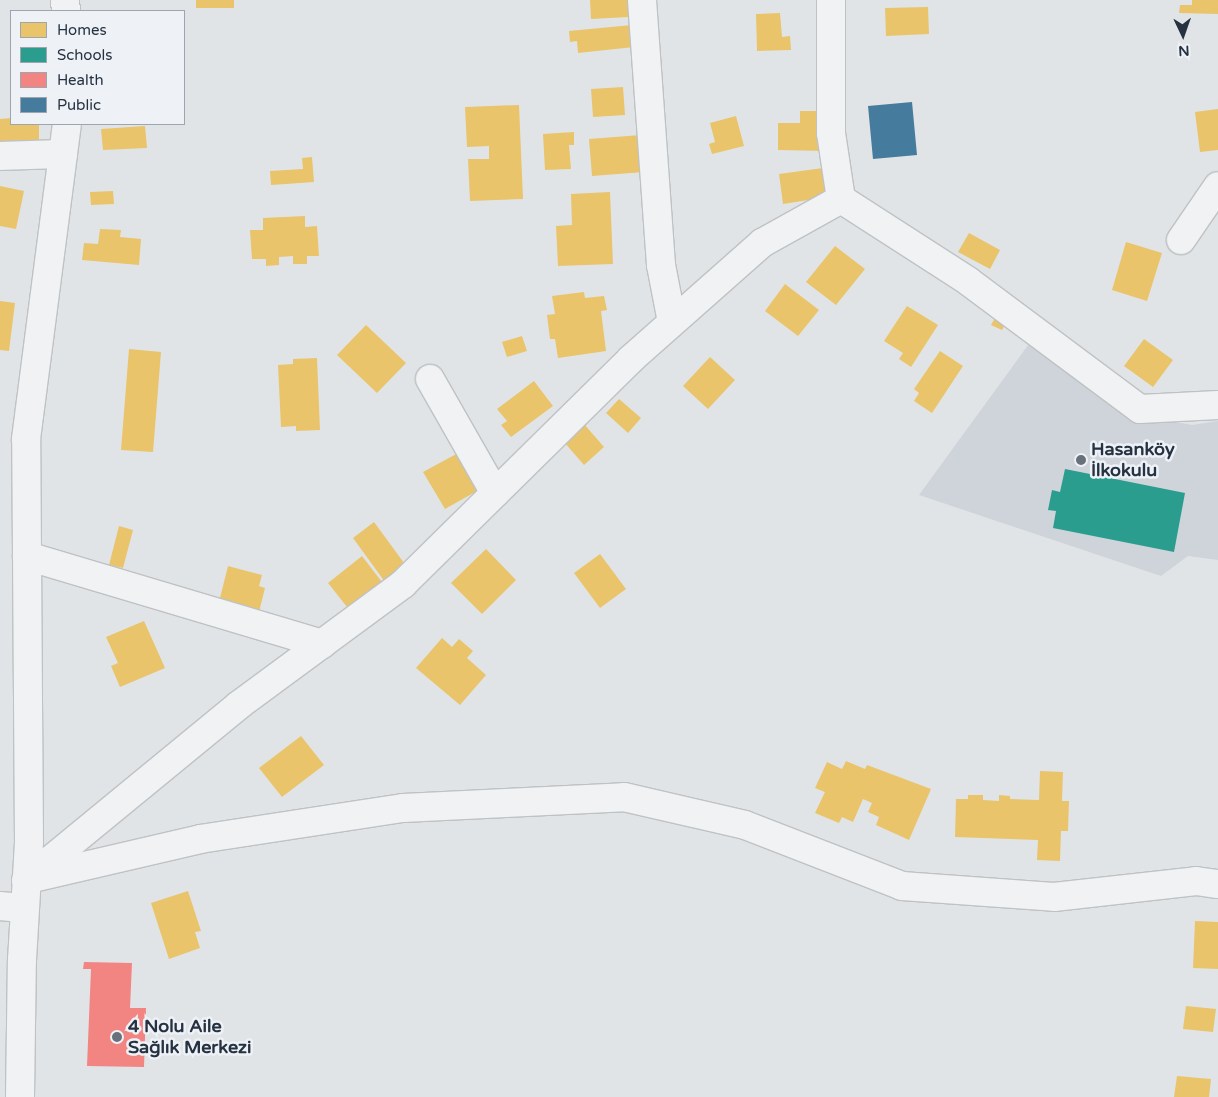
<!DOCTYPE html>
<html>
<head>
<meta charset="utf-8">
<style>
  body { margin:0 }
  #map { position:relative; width:1218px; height:1097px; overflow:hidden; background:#e1e4e6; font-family:"Varela Round",sans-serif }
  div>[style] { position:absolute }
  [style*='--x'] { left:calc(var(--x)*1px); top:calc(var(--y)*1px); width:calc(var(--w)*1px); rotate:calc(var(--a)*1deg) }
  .built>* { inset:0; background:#ced4da }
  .homes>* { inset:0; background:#e9c46a }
  .schools>* { inset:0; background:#2a9d8f }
  .health>* { inset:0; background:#f28482 }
  .public>* { inset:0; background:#457b9d }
  .roads { filter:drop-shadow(1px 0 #bfc2c4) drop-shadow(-1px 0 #bfc2c4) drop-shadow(0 1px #bfc2c4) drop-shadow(0 -1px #bfc2c4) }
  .minor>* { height:28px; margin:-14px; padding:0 14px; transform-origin:14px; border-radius:14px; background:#f1f2f3 }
  .dots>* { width:14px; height:14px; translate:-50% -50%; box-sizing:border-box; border:2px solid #eef2f7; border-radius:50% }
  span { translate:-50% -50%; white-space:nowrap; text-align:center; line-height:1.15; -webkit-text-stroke:5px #eef2f7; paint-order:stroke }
  .poi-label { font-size:18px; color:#263241; font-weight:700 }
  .left { translate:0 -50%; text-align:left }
  .legend { position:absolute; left:10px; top:10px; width:175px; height:115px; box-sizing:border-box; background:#eef2f7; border:1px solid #9ea5ae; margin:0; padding:6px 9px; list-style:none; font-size:15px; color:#263241 }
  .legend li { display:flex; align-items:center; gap:10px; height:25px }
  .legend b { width:25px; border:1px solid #9ea5ae }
  .north { position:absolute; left:1158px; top:10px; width:50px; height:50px; -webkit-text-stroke:4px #eef2f7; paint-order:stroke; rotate:177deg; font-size:14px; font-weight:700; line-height:20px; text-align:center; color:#263241 }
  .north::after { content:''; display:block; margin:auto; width:18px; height:22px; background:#263241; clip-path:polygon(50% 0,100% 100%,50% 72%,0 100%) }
</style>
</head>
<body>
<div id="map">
  <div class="built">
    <i style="clip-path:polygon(1031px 341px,1143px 416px,1192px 425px,1218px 421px,1218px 560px,1188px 556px,1161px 576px,919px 495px)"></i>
  </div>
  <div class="homes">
    <i style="clip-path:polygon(196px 0,234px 0,234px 8px,196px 8px)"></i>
    <i style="clip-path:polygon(590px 0,628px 0,629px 17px,591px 19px)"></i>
    <i style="clip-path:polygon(1192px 0,1218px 0,1218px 14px,1179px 13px,1180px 5px,1192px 5px)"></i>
    <i style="clip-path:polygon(928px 7px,929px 34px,886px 36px,885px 8px)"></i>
    <i style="clip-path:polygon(780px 13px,782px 37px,790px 36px,791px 50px,757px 51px,756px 14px)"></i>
    <i style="clip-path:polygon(632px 25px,634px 47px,578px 53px,577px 41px,570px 42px,569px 31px)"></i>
    <i style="clip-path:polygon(623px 87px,625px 115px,593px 117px,591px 89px)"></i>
    <i style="clip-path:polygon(519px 105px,523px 199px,470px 201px,468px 159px,489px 159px,489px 146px,467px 147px,465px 107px)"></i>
    <i style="clip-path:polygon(1218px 109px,1218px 150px,1200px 152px,1195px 112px)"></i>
    <i style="clip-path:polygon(800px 111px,827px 111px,827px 151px,778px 150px,778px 123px,800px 123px)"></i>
    <i style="clip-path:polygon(736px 116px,744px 146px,712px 154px,709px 144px,715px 142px,710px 123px)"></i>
    <i style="clip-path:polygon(11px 118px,11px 124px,39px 124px,39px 149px,0 149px,0 119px)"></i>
    <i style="clip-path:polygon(145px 126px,147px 148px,103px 150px,101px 129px)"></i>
    <i style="clip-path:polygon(574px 132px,574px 145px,569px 145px,571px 169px,545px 170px,543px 134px)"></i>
    <i style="clip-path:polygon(641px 135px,644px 172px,592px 176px,589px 139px)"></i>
    <i style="clip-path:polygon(312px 157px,314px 182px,271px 185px,270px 171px,303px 169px,302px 158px)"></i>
    <i style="clip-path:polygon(823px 168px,827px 197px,783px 204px,779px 174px)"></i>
    <i style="clip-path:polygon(0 186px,24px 191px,16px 229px,0 226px)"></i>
    <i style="clip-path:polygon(113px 191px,114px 204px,91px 205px,90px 192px)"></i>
    <i style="clip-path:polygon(610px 192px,613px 264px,558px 266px,556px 226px,572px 225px,571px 194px)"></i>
    <i style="clip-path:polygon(305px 216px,305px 227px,317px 226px,319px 256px,307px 256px,307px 264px,293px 264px,293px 256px,279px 257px,279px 265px,266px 266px,266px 259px,252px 259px,250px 230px,263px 230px,263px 218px)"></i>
    <i style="clip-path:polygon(100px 229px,121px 230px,120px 237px,141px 239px,139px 265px,82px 260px,84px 243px,98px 244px)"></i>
    <i style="clip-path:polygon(969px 233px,1000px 250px,990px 269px,958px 252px)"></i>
    <i style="clip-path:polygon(1126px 242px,1162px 253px,1147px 301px,1112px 290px)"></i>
    <i style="clip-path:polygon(835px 246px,865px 269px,836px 305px,806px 282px)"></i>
    <i style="clip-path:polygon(785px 284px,819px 310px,798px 336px,765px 311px)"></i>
    <i style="clip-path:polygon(584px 292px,585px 298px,604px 296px,607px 310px,601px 311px,606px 351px,558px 358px,555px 339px,550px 339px,547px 315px,555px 314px,552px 296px)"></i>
    <i style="clip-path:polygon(0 301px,15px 303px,9px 351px,0 350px)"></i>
    <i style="clip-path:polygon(907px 306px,938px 325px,911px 367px,899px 359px,903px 353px,884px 341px)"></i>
    <i style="clip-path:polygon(995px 318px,1006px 323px,1002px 330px,991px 325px)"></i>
    <i style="clip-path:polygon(366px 325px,406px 363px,377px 393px,337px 355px)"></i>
    <i style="clip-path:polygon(522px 336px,527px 351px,507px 357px,502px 342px)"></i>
    <i style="clip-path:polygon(1144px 339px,1173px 360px,1153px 387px,1124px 366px)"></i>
    <i style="clip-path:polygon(129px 349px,161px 352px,153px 452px,121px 450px)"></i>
    <i style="clip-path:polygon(940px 351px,963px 366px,932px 413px,914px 401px,919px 393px,914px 389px)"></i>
    <i style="clip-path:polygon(710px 357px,735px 380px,708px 409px,683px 386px)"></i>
    <i style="clip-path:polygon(317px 358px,320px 430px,296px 431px,296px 426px,281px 427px,278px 365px,293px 364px,293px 359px)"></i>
    <i style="clip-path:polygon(534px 381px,553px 406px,511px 437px,501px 425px,507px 421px,497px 409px)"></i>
    <i style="clip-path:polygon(619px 399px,641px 418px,628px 433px,606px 413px)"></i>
    <i style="clip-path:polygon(584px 424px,604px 447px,584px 465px,564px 442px)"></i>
    <i style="clip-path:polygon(460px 452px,475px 478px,470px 480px,477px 491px,445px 509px,423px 472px)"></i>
    <i style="clip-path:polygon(374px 522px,407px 567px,385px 582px,353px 538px)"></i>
    <i style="clip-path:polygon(119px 526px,133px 530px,123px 568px,109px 565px)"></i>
    <i style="clip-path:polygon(486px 549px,516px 580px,482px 614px,451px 583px)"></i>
    <i style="clip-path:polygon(600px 554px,626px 589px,600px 608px,574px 573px)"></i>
    <i style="clip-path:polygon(362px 556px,385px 586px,351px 612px,328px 583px)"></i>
    <i style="clip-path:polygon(228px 566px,262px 575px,259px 586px,265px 588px,259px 612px,219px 602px)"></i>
    <i style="clip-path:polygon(144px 621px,165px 668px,120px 687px,111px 666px,118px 663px,106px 637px)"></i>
    <i style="clip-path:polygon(442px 638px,452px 647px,459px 639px,473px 651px,467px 658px,486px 675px,460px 705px,416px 668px)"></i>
    <i style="clip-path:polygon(301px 736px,324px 765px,282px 797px,259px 768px)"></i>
    <i style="clip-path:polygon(846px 761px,865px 769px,867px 765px,931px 789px,909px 840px,876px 825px,879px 817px,868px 812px,872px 803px,863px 799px,853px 822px,842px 817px,839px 823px,815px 813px,825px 792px,815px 788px,827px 762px,842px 769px)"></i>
    <i style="clip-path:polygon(1040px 771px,1063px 772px,1062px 801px,1069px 801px,1068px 831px,1061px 831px,1060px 861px,1037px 860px,1038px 840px,955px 837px,956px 799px,968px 799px,968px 795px,983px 795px,983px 800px,999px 801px,999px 795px,1010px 796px,1010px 799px,1039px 800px)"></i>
    <i style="clip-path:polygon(188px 891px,201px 931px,195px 932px,200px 948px,169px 959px,151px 903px)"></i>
    <i style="clip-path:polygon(1195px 921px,1218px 922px,1218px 969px,1193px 968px)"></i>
    <i style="clip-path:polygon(1186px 1006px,1216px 1009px,1213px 1032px,1183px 1029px)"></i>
    <i style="clip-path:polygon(1177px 1076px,1211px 1079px,1209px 1097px,1174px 1097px)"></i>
  </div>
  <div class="schools">
    <i style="clip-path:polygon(1065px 469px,1185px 493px,1174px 552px,1053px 528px,1056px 511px,1048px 510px,1052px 490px,1060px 492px)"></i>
  </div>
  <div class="health">
    <i style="clip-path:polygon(84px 962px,132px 963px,130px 1008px,146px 1008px,144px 1067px,87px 1066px,91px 969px,83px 969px)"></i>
  </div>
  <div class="public">
    <i style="clip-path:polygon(912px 102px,917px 155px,873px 159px,868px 106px)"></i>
  </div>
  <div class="roads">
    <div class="minor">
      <i style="--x:65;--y:0;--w:11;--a:85"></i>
      <i style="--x:642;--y:0;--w:266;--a:85.9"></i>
      <i style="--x:661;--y:265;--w:58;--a:79.1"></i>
      <i style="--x:831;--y:0;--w:133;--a:90"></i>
      <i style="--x:831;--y:133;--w:67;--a:81.4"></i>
      <i style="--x:0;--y:156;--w:63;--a:-1.8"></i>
      <i style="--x:1181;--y:240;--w:65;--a:-55.6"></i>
      <i style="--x:430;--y:379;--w:131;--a:60.3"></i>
      <i style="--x:27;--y:556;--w:308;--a:16.6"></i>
      <i style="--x:33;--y:878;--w:171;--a:-13.1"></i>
      <i style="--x:200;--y:839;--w:205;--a:-8.7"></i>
      <i style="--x:403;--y:808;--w:221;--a:-2.8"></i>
      <i style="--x:624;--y:797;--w:124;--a:13"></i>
      <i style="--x:745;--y:825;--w:168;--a:21.2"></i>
      <i style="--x:902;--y:886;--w:152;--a:4.1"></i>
      <i style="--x:1054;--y:897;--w:143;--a:-6.4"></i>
      <i style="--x:1196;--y:881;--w:22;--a:8"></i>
      <i style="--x:26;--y:880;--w:276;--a:-39.4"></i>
      <i style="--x:239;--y:705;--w:204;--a:-36.4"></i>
      <i style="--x:403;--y:584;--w:320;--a:-44.6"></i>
      <i style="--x:631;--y:359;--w:175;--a:-41.5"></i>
      <i style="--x:762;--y:243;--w:90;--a:-29.1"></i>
      <i style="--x:841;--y:199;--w:151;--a:32.8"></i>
      <i style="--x:968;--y:281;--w:214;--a:36.7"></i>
      <i style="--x:1140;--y:409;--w:78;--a:-2.9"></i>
      <i style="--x:0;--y:906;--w:25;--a:5"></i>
      <i style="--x:20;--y:1097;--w:137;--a:-89.2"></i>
      <i style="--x:22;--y:960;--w:119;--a:-86.6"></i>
      <i style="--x:29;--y:841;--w:402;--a:-90.4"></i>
      <i style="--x:26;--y:439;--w:318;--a:-82.6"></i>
    </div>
  </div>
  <div class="dots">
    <i style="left:1081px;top:460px;background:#67707b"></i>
    <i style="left:117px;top:1037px;background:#67707b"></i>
  </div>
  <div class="poi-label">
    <span class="left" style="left:1091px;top:460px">Hasanköy<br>İlkokulu</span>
    <span class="left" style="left:128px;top:1037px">4 Nolu Aile<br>Sağlık Merkezi</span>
  </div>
  <ul class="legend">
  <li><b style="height:14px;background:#e9c46a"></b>Homes</li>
  <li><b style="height:14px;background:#2a9d8f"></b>Schools</li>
  <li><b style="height:14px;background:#f28482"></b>Health</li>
  <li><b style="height:14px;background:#457b9d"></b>Public</li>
  </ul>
  <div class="north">N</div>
</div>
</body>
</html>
